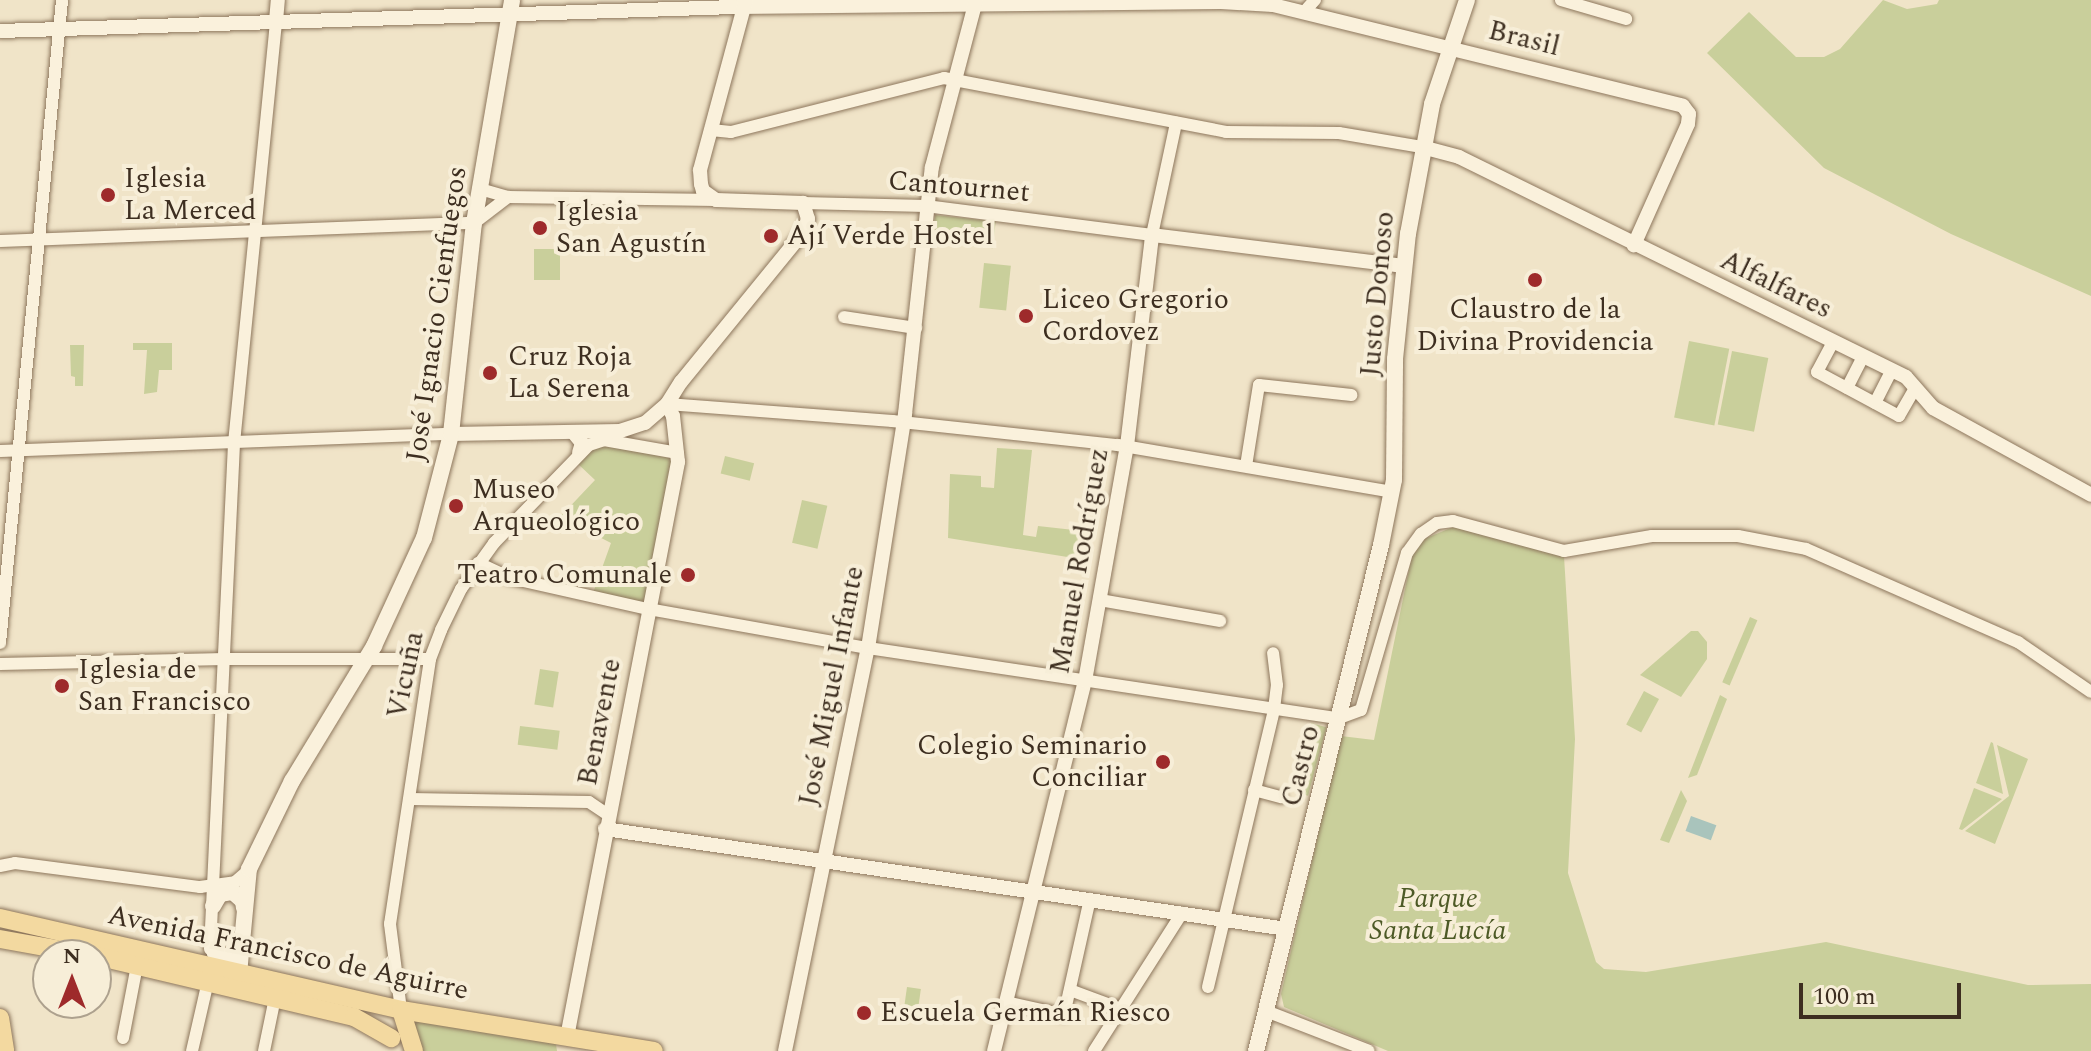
<!DOCTYPE html>
<meta charset="utf-8">
<style>
body{margin:0}
#map{position:relative;width:2091px;height:1051px;overflow:hidden;background:#f0e4c8;font-family:Spectral,serif}
div>[style]{position:absolute}
[style*='--x']{left:calc(var(--x)*1px);top:calc(var(--y)*1px);width:calc(var(--w)*1px);rotate:calc(var(--a)*1deg)}
.green>*{inset:0;background:#c9cf9b;transform-origin:0 0}
.water>*{inset:0;background:#a9c4bc;transform-origin:0 0}
.roads{filter:drop-shadow(0 0 2px #8d765c) drop-shadow(0 0 2px #8d765c)}
.minor>*{height:12px;margin:-6px;padding:0 6px;transform-origin:6px;border-radius:6px;background:#faf1dc}
.tertiary>*{height:14px;margin:-7px;padding:0 7px;transform-origin:7px;border-radius:7px;background:#faf1dc}
.secondary>*{height:16px;margin:-8px;padding:0 8px;transform-origin:8px;border-radius:8px;background:#faf1dc}
.primary>*{height:18px;margin:-9px;padding:0 9px;transform-origin:9px;border-radius:9px;background:#f3d9a0}
.dots>*{width:22px;height:22px;translate:-50% -50%;box-sizing:border-box;border:4px solid #f7eed8;border-radius:50%}
span{translate:-50% -50%;white-space:nowrap;text-align:center;line-height:1.15;-webkit-text-stroke:8px #f7eed8;paint-order:stroke}
.street-label{font-size:28px;color:#3d2e20}
.poi-label{font-size:28px;color:#3d2e20}
.left{translate:0 -50%;text-align:left}
.right{translate:-100% -50%;text-align:right}
.park-label{font-size:28px;color:#4d5a26;font-style:italic}
.north{position:absolute;left:32px;top:939px;width:80px;height:80px;box-sizing:border-box;background:#f7eed8;border:2px solid #ada18e;border-radius:50%;rotate:0deg;font-size:22px;font-weight:700;line-height:32px;text-align:center;color:#3d2e20}
.north::after{content:'';display:block;margin:auto;width:28px;height:36px;background:#9e2a2b;clip-path:polygon(50% 0,100% 100%,50% 72%,0 100%)}
.scale{position:absolute;left:1799px;top:983px;width:162px;height:36px;box-sizing:border-box;border:4px solid #3d2e20;border-top:0;padding-left:10px;font-size:24px;line-height:28px;white-space:nowrap;color:#3d2e20;-webkit-text-stroke:6px #f7eed8;paint-order:stroke}
</style>
<div id="map">
<div class="green">
<div style="clip-path:polygon(1883px 0,1907px 9px,1937px 4px,1939px 0,2091px 0,2091px 296px,1951px 234px,1824px 168px,1707px 53px,1749px 12px,1796px 57px,1824px 57px,1840px 49px)"></div>
<div style="left:935px;top:215px;width:61px;height:27px;rotate:6deg"></div>
<div style="left:534px;top:249px;width:26px;height:31px"></div>
<div style="left:984px;top:263px;width:27px;height:45px;rotate:6deg"></div>
<div style="left:1689px;top:341px;width:41px;height:78px;rotate:11deg"></div>
<div style="clip-path:polygon(133px 343px,172px 343px,172px 370px,159px 370px,157px 392px,144px 394px,147px 350px,133px 350px)"></div>
<div style="clip-path:polygon(70px 345px,84px 345px,83px 386px,75px 386px,75px 377px,71px 376px)"></div>
<div style="left:1732px;top:351px;width:37px;height:75px;rotate:11deg"></div>
<div style="clip-path:polygon(599px 443px,670px 458px,672px 465px,644px 604px,593px 593px,611px 543px,560px 517px,595px 480px,577px 463px)"></div>
<div style="clip-path:polygon(997px 448px,1032px 450px,1023px 535px,1036px 537px,1038px 526px,1083px 531px,1080px 559px,948px 538px,950px 474px,981px 476px,981px 487px,994px 488px)"></div>
<div style="left:725px;top:456px;width:30px;height:18px;rotate:14deg"></div>
<div style="left:802px;top:500px;width:26px;height:44px;rotate:13deg"></div>
<div style="clip-path:polygon(1453px 527px,1564px 556px,1575px 739px,1568px 873px,1596px 962px,1604px 969px,1646px 972px,1826px 942px,2028px 985px,2091px 984px,2091px 1051px,1388px 1051px,1284px 1007px,1281px 994px,1341px 736px,1374px 740px,1412px 555px,1424px 539px)"></div>
<div style="left:1750px;top:617px;width:8px;height:71px;rotate:23deg"></div>
<div style="clip-path:polygon(1691px 631px,1698px 631px,1707px 642px,1707px 659px,1681px 697px,1640px 675px)"></div>
<div style="left:540px;top:669px;width:19px;height:36px;rotate:9deg"></div>
<div style="left:1644px;top:691px;width:17px;height:38px;rotate:28deg"></div>
<div style="clip-path:polygon(1720px 695px,1727px 699px,1697px 775px,1688px 778px)"></div>
<div style="left:1311px;top:723px;width:16px;height:71px;rotate:15deg"></div>
<div style="left:520px;top:726px;width:40px;height:19px;rotate:7deg"></div>
<div style="clip-path:polygon(1991px 742px,1993px 743px,2003px 794px,1976px 783px)"></div>
<div style="clip-path:polygon(1997px 745px,2028px 759px,1995px 844px,1965px 831px,2009px 796px)"></div>
<div style="clip-path:polygon(1974px 788px,2002px 799px,1962px 830px,1959px 829px)"></div>
<div style="clip-path:polygon(1681px 790px,1687px 801px,1669px 843px,1660px 840px)"></div>
<div style="left:907px;top:987px;width:14px;height:28px;rotate:8deg"></div>
<div style="clip-path:polygon(413px 1018px,555px 1038px,557px 1051px,421px 1051px)"></div>
</div>
<div class="water">
<div style="left:1691px;top:816px;width:27px;height:16px;rotate:20deg"></div>
</div>
<div class="roads">
<div class="minor">
<div style="--x:1561;--y:0;--w:68;--a:16.3"></div>
<div style="--x:1305;--y:11;--w:15;--a:-48"></div>
<div style="--x:711;--y:130;--w:20;--a:6"></div>
<div style="--x:731;--y:132;--w:220;--a:-14.2"></div>
<div style="--x:944;--y:78;--w:287;--a:10.8"></div>
<div style="--x:1226;--y:132;--w:113;--a:0.5"></div>
<div style="--x:1339;--y:133;--w:84;--a:9.6"></div>
<div style="--x:480;--y:189;--w:29;--a:16"></div>
<div style="--x:508;--y:197;--w:208;--a:0.8"></div>
<div style="--x:803;--y:203;--w:123;--a:1.4"></div>
<div style="--x:926;--y:206;--w:228;--a:7.3"></div>
<div style="--x:1152;--y:235;--w:115;--a:-77.9"></div>
<div style="--x:0;--y:241;--w:474;--a:-2.2"></div>
<div style="--x:474;--y:223;--w:43;--a:-37.4"></div>
<div style="--x:844;--y:317;--w:73;--a:8.7"></div>
<div style="--x:1833;--y:342;--w:34;--a:118"></div>
<div style="--x:1817;--y:372;--w:93;--a:28.2"></div>
<div style="--x:1899;--y:416;--w:32;--a:-60"></div>
<div style="--x:1847;--y:388;--w:36;--a:-63"></div>
<div style="--x:1875;--y:403;--w:37;--a:-63"></div>
<div style="--x:667;--y:404;--w:226;--a:4.3"></div>
<div style="--x:892;--y:421;--w:227;--a:6.1"></div>
<div style="--x:1118;--y:445;--w:278;--a:9.7"></div>
<div style="--x:0;--y:451;--w:451;--a:-2.2"></div>
<div style="--x:1246;--y:466;--w:82;--a:-80.9"></div>
<div style="--x:1259;--y:385;--w:93;--a:6.2"></div>
<div style="--x:478;--y:563;--w:35;--a:25"></div>
<div style="--x:510;--y:578;--w:141;--a:12.7"></div>
<div style="--x:648;--y:609;--w:223;--a:10.1"></div>
<div style="--x:868;--y:648;--w:476;--a:8.5"></div>
<div style="--x:1339;--y:718;--w:23;--a:-20"></div>
<div style="--x:1361;--y:710;--w:164;--a:-73.7"></div>
<div style="--x:1407;--y:553;--w:24;--a:-54"></div>
<div style="--x:1421;--y:534;--w:19;--a:-35"></div>
<div style="--x:1437;--y:523;--w:16;--a:-7"></div>
<div style="--x:1453;--y:521;--w:115;--a:15.1"></div>
<div style="--x:1564;--y:551;--w:89;--a:-9.7"></div>
<div style="--x:1652;--y:536;--w:86;--a:0"></div>
<div style="--x:1738;--y:536;--w:69;--a:10.8"></div>
<div style="--x:1806;--y:549;--w:232;--a:23.7"></div>
<div style="--x:2018;--y:642;--w:88;--a:34.4"></div>
<div style="--x:1100;--y:600;--w:122;--a:9.9"></div>
<div style="--x:0;--y:643;--w:646;--a:-84.49"></div>
<div style="--x:0;--y:664;--w:225;--a:-1.3"></div>
<div style="--x:225;--y:659;--w:205;--a:0"></div>
<div style="--x:1254;--y:790;--w:28;--a:15"></div>
<div style="--x:410;--y:799;--w:179;--a:1"></div>
<div style="--x:589;--y:802;--w:23;--a:34"></div>
<div style="--x:0;--y:866;--w:15;--a:-11"></div>
<div style="--x:15;--y:863;--w:187;--a:7.4"></div>
<div style="--x:200;--y:887;--w:35;--a:-8"></div>
<div style="--x:235;--y:882;--w:18;--a:-41"></div>
<div style="--x:210;--y:949;--w:507;--a:-87.28"></div>
<div style="--x:234;--y:443;--w:424;--a:-84.3"></div>
<div style="--x:1208;--y:987;--w:286;--a:-76.6"></div>
<div style="--x:1274;--y:709;--w:24;--a:-83"></div>
<div style="--x:1277;--y:685;--w:32;--a:-97"></div>
<div style="--x:1070;--y:990;--w:54;--a:20.4"></div>
<div style="--x:1006;--y:1002;--w:59;--a:12.6"></div>
<div style="--x:1064;--y:1015;--w:119;--a:-77.4"></div>
<div style="--x:401;--y:1010;--w:87;--a:-97.3"></div>
<div style="--x:390;--y:924;--w:268;--a:-81.4"></div>
<div style="--x:430;--y:659;--w:31;--a:-69"></div>
<div style="--x:441;--y:630;--w:46;--a:-64"></div>
<div style="--x:461;--y:589;--w:57;--a:-54.3"></div>
<div style="--x:494;--y:543;--w:136;--a:-45.9"></div>
<div style="--x:589;--y:445;--w:16;--a:-18"></div>
<div style="--x:604;--y:440;--w:75;--a:10"></div>
<div style="--x:1266;--y:1011;--w:110;--a:21.2"></div>
<div style="--x:123;--y:1038;--w:74;--a:-79.1"></div>
<div style="--x:192;--y:1051;--w:72;--a:-77.1"></div>
<div style="--x:264;--y:1051;--w:54;--a:-78.3"></div>
<div style="--x:1094;--y:1051;--w:164;--a:-57.5"></div>
</div>
<div class="tertiary">
<div style="--x:276;--y:21;--w:21;--a:-85"></div>
<div style="--x:0;--y:31;--w:737;--a:-1.87"></div>
<div style="--x:737;--y:7;--w:484;--a:-0.6"></div>
<div style="--x:1221;--y:2;--w:52;--a:3.3"></div>
<div style="--x:1273;--y:5;--w:422;--a:13.8"></div>
<div style="--x:1683;--y:106;--w:10;--a:53"></div>
<div style="--x:1689;--y:114;--w:10;--a:96"></div>
<div style="--x:1688;--y:124;--w:133;--a:114.1"></div>
<div style="--x:1422;--y:147;--w:38;--a:15"></div>
<div style="--x:1459;--y:157;--w:498;--a:26.2"></div>
<div style="--x:1906;--y:377;--w:41;--a:48.9"></div>
<div style="--x:1933;--y:408;--w:180;--a:28.8"></div>
<div style="--x:573;--y:432;--w:14;--a:51"></div>
<div style="--x:582;--y:443;--w:10;--a:107"></div>
<div style="--x:451;--y:434;--w:169;--a:-1"></div>
<div style="--x:620;--y:431;--w:26;--a:-18"></div>
<div style="--x:645;--y:423;--w:29;--a:-41"></div>
<div style="--x:667;--y:404;--w:26;--a:-58"></div>
<div style="--x:681;--y:382;--w:195;--a:-50.8"></div>
<div style="--x:804;--y:231;--w:13;--a:-72"></div>
<div style="--x:808;--y:219;--w:17;--a:-107"></div>
<div style="--x:803;--y:203;--w:87;--a:-178"></div>
<div style="--x:716;--y:200;--w:16;--a:-145"></div>
<div style="--x:703;--y:191;--w:7;--a:-106"></div>
<div style="--x:701;--y:184;--w:14;--a:-94"></div>
<div style="--x:700;--y:170;--w:176;--a:-74.9"></div>
<div style="--x:605;--y:829;--w:688;--a:8.35"></div>
<div style="--x:567;--y:1037;--w:586;--a:-79.07"></div>
<div style="--x:678;--y:462;--w:46;--a:-96.2"></div>
<div style="--x:673;--y:416;--w:13;--a:-117"></div>
<div style="--x:785;--y:1051;--w:411;--a:-78.4"></div>
<div style="--x:868;--y:648;--w:237;--a:-81"></div>
<div style="--x:905;--y:414;--w:248;--a:-83.8"></div>
<div style="--x:932;--y:167;--w:173;--a:-75.2"></div>
<div style="--x:994;--y:1051;--w:381;--a:-76.2"></div>
<div style="--x:1085;--y:681;--w:239;--a:-79.9"></div>
<div style="--x:1127;--y:446;--w:212;--a:-83.2"></div>
<div style="--x:1152;--y:235;--w:253;--a:7"></div>
</div>
<div class="secondary">
<div style="--x:213;--y:906;--w:14;--a:-60"></div>
<div style="--x:220;--y:894;--w:13;--a:-9"></div>
<div style="--x:233;--y:892;--w:13;--a:42"></div>
<div style="--x:243;--y:901;--w:7;--a:82"></div>
<div style="--x:210;--y:940;--w:14;--a:69"></div>
<div style="--x:215;--y:953;--w:14;--a:17"></div>
<div style="--x:228;--y:957;--w:7;--a:-27"></div>
<div style="--x:234;--y:954;--w:14;--a:-60"></div>
<div style="--x:239;--y:974;--w:105;--a:-84.6"></div>
<div style="--x:249;--y:869;--w:98;--a:-64"></div>
<div style="--x:292;--y:781;--w:158;--a:-58.7"></div>
<div style="--x:374;--y:646;--w:119;--a:-65.2"></div>
<div style="--x:424;--y:538;--w:107;--a:-75.4"></div>
<div style="--x:451;--y:434;--w:212;--a:-83.8"></div>
<div style="--x:474;--y:223;--w:226;--a:-80.3"></div>
<div style="--x:1256;--y:1051;--w:521;--a:-76.12"></div>
<div style="--x:1381;--y:545;--w:66;--a:-78.7"></div>
<div style="--x:1394;--y:480;--w:121;--a:-89.5"></div>
<div style="--x:1395;--y:359;--w:126;--a:-84.1"></div>
<div style="--x:1408;--y:234;--w:132;--a:-79.5"></div>
<div style="--x:1432;--y:104;--w:110;--a:-71.4"></div>
</div>
<div class="primary">
<div style="--x:0;--y:918;--w:411;--a:12.9"></div>
<div style="--x:401;--y:1010;--w:256;--a:9.2"></div>
<div style="--x:0;--y:939;--w:90;--a:10.2"></div>
<div style="--x:96;--y:956;--w:265;--a:13.3"></div>
<div style="--x:354;--y:1017;--w:43;--a:29.6"></div>
<div style="--x:401;--y:1010;--w:43;--a:72.4"></div>
<div style="--x:0;--y:1018;--w:33;--a:81"></div>
</div>
</div>
<div class="dots">
<div style="left:108px;top:195px;background:#9e2a2b"></div>
<div style="left:540px;top:228px;background:#9e2a2b"></div>
<div style="left:771px;top:236px;background:#9e2a2b"></div>
<div style="left:1535px;top:280px;background:#9e2a2b"></div>
<div style="left:1026px;top:316px;background:#9e2a2b"></div>
<div style="left:490px;top:373px;background:#9e2a2b"></div>
<div style="left:456px;top:506px;background:#9e2a2b"></div>
<div style="left:688px;top:575px;background:#9e2a2b"></div>
<div style="left:62px;top:686px;background:#9e2a2b"></div>
<div style="left:1163px;top:762px;background:#9e2a2b"></div>
<div style="left:864px;top:1013px;background:#9e2a2b"></div>
</div>
<div class="street-label">
<span style="left:1524px;top:39px;rotate:14deg">Brasil</span>
<span style="left:959px;top:187px;rotate:5deg">Cantournet</span>
<span style="left:1776px;top:285px;rotate:26deg">Alfalfares</span>
<span style="left:1378px;top:294px;rotate:-85deg">Justo Donoso</span>
<span style="left:437px;top:314px;rotate:-82deg">José Ignacio Cienfuegos</span>
<span style="left:1080px;top:561px;rotate:-80deg">Manuel Rodríguez</span>
<span style="left:406px;top:675px;rotate:-78deg">Vicuña</span>
<span style="left:832px;top:686px;rotate:-79deg">José Miguel Infante</span>
<span style="left:600px;top:722px;rotate:-79deg">Benavente</span>
<span style="left:1301px;top:766px;rotate:-76deg">Castro</span>
<span style="left:288px;top:953px;rotate:12deg">Avenida Francisco de Aguirre</span>
</div>
<div class="poi-label">
<span class="left" style="left:124px;top:195px">Iglesia<br>La Merced</span>
<span class="left" style="left:556px;top:228px">Iglesia<br>San Agustín</span>
<span class="left" style="left:787px;top:236px">Ají Verde Hostel</span>
<span class="left" style="left:1042px;top:316px">Liceo Gregorio<br>Cordovez</span>
<span style="left:1535px;top:326px">Claustro de la<br>Divina Providencia</span>
<span class="left" style="left:508px;top:373px">Cruz Roja<br>La Serena</span>
<span class="left" style="left:472px;top:506px">Museo<br>Arqueológico</span>
<span class="right" style="left:672px;top:575px">Teatro Comunale</span>
<span class="left" style="left:78px;top:686px">Iglesia de<br>San Francisco</span>
<span class="right" style="left:1147px;top:762px">Colegio Seminario<br>Conciliar</span>
<span class="left" style="left:880px;top:1013px">Escuela Germán Riesco</span>
</div>
<div class="park-label">
<span style="left:1438px;top:915px">Parque<br>Santa Lucía</span>
</div>
<div class="north">N</div>
<div class="scale">100 m</div>
</div>
